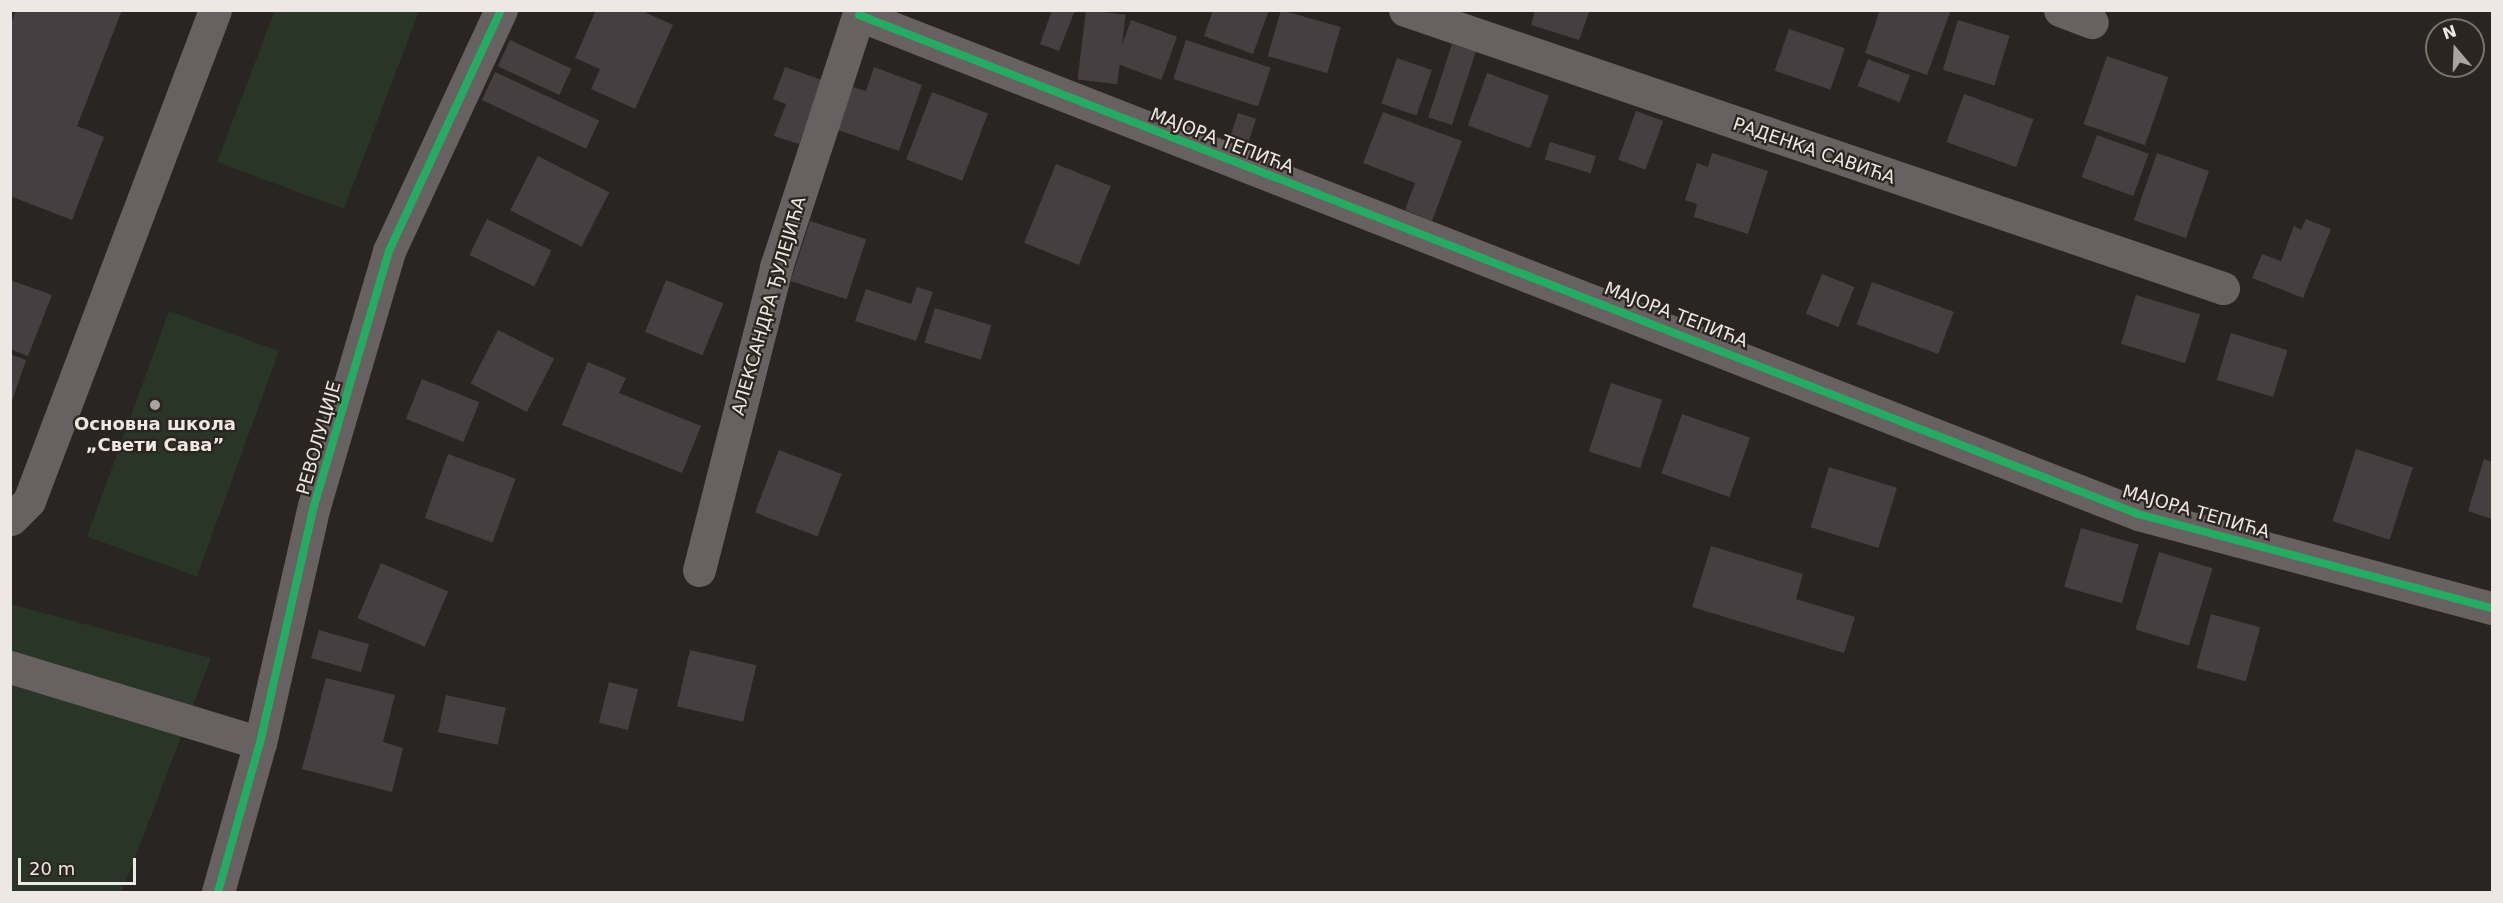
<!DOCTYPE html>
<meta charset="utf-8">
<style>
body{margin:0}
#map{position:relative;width:2503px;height:903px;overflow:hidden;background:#292522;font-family:"DejaVu Sans",sans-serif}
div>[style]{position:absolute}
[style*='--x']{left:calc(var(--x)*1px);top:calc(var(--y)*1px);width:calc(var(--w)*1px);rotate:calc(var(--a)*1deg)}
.green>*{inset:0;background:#283527;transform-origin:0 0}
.building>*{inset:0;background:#453f42;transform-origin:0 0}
.minor>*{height:33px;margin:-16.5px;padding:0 16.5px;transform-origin:16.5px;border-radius:16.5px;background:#676161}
.cycleway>*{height:8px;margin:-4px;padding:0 4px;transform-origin:4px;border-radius:4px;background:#26ab63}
.dots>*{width:16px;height:16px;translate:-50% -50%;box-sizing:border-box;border:3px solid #2c251f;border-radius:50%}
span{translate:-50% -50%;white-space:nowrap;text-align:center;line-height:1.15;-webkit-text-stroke:4.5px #2c251f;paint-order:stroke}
.street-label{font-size:18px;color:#ede8e4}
.poi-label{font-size:18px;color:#ede8e4;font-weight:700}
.frame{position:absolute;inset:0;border:12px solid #ede8e4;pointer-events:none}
.north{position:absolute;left:2425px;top:18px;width:60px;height:60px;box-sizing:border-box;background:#2c251f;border:2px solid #79736e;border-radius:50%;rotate:341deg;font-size:16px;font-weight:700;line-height:24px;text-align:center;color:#ede8e4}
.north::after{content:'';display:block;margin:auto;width:21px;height:27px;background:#a8a4a0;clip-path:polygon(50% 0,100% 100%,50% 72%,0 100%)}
.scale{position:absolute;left:18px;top:858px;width:118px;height:27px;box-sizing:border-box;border:3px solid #ede8e4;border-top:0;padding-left:8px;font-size:18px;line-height:21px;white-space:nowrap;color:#ede8e4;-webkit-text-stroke:4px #2c251f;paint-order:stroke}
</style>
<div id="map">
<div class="green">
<div style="clip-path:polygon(275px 10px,419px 11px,344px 209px,217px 162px)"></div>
<div style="left:169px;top:311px;width:117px;height:240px;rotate:20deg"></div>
<div style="clip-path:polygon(10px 604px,211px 658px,122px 892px,11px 892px)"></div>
</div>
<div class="building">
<div style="clip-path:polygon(16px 10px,122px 10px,77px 126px,104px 137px,72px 220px,10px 196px,10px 26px)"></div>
<div style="clip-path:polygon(596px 10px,640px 10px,673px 25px,635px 109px,591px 89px,600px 69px,575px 58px)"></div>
<div style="clip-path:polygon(1052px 10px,1075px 10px,1059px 51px,1040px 44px)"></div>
<div style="left:1086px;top:10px;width:40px;height:70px;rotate:7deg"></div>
<div style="clip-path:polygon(1213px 10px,1269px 10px,1253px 54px,1204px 36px)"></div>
<div style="left:1281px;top:10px;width:62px;height:48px;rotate:16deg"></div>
<div style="clip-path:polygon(1535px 10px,1590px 10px,1579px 40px,1531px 25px)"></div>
<div style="clip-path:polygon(1880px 10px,1951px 10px,1927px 75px,1865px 53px)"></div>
<div style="left:1131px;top:20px;width:49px;height:46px;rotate:20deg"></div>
<div style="left:1958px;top:20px;width:54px;height:52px;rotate:17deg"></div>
<div style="left:1789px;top:29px;width:59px;height:44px;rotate:19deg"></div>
<div style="left:510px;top:40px;width:68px;height:29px;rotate:25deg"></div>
<div style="left:1186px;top:40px;width:89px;height:41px;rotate:18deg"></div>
<div style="left:1452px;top:44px;width:25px;height:77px;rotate:18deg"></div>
<div style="left:2107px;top:56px;width:65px;height:72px;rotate:19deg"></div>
<div style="left:1397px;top:58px;width:37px;height:48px;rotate:19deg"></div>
<div style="left:1868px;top:59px;width:45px;height:29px;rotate:21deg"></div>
<div style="clip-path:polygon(785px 67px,822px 80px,799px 144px,774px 136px,786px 104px,773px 99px)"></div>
<div style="clip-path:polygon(874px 67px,922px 85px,899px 151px,838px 130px,853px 87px,866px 91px)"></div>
<div style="left:495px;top:72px;width:115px;height:31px;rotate:25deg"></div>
<div style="left:1487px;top:73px;width:66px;height:56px;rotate:20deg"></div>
<div style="left:932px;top:92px;width:60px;height:72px;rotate:21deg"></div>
<div style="left:1964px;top:94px;width:74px;height:51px;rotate:20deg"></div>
<div style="left:1636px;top:111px;width:29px;height:52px;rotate:20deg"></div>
<div style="clip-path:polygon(1383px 112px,1462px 141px,1432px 221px,1405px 210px,1415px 183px,1363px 163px)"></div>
<div style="left:1238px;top:113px;width:19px;height:28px;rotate:18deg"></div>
<div style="left:2097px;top:135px;width:55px;height:45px;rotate:20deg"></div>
<div style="left:1550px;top:142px;width:48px;height:18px;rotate:17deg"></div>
<div style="clip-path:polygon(1712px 153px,1768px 171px,1748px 234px,1694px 217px,1697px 204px,1685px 200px,1697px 163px,1708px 167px)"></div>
<div style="left:2157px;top:153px;width:55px;height:71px;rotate:19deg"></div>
<div style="left:538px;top:156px;width:80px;height:61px;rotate:27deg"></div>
<div style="left:1056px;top:164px;width:59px;height:85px;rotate:22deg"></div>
<div style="left:487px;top:219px;width:72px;height:40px;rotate:26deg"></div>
<div style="clip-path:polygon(2306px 219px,2331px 229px,2303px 298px,2252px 278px,2262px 254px,2281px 261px,2294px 226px,2301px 230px)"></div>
<div style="left:810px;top:221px;width:59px;height:63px;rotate:18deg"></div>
<div style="left:1822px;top:274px;width:35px;height:43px;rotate:22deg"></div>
<div style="clip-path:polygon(10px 280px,52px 295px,28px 356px,10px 349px)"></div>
<div style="left:666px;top:280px;width:62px;height:56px;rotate:22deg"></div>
<div style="left:1872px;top:282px;width:87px;height:45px;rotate:20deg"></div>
<div style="clip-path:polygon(917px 287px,933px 292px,916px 341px,855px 321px,866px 289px,911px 304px)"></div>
<div style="left:2136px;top:295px;width:67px;height:51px;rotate:17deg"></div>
<div style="left:935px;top:308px;width:59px;height:36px;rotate:17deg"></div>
<div style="left:498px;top:330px;width:63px;height:60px;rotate:27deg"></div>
<div style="left:2231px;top:333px;width:59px;height:49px;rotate:17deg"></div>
<div style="clip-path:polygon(10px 354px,26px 360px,11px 404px,10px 404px)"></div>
<div style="clip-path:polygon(588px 362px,626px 378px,619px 393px,701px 426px,682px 473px,562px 425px)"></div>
<div style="left:422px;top:379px;width:62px;height:43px;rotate:22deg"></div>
<div style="left:1611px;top:383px;width:54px;height:72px;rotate:18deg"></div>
<div style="left:1682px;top:414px;width:72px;height:63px;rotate:19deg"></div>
<div style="left:2356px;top:449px;width:60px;height:76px;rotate:18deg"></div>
<div style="left:779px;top:450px;width:67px;height:67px;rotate:21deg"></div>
<div style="left:448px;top:454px;width:72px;height:68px;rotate:20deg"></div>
<div style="clip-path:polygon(2484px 459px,2492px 462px,2492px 519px,2468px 511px)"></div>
<div style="left:1829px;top:467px;width:71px;height:63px;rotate:17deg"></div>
<div style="left:2081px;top:528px;width:60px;height:61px;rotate:16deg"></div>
<div style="clip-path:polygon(1711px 546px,1803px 574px,1796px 599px,1855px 617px,1844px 653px,1692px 607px)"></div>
<div style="left:2159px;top:552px;width:56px;height:81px;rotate:17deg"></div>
<div style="left:381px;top:563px;width:73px;height:60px;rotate:23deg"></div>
<div style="left:2211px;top:614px;width:51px;height:56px;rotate:15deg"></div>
<div style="left:319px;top:630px;width:52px;height:29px;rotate:16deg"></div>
<div style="left:690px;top:650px;width:68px;height:58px;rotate:13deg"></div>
<div style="clip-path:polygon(326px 678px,395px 695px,383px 742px,403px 748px,392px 792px,302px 769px)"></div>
<div style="left:609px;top:682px;width:30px;height:42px;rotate:14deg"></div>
<div style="left:446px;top:695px;width:61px;height:38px;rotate:12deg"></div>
</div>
<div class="minor">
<div style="--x:1405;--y:10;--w:864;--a:18.77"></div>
<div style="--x:2060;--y:10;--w:34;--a:21"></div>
<div style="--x:859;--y:15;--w:1373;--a:21.31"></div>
<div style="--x:2138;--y:514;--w:366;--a:14.9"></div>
<div style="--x:11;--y:519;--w:25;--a:-45"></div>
<div style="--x:29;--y:501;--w:525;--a:-69.25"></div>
<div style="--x:699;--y:570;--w:313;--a:-75.7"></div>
<div style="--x:776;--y:267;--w:270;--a:-71.9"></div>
<div style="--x:10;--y:667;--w:261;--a:16.9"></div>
<div style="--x:218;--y:892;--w:155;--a:-74.3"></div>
<div style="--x:260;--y:743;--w:243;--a:-77.2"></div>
<div style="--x:314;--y:506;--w:266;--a:-73.6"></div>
<div style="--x:389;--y:251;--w:266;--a:-65.1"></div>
</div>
<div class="cycleway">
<div style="--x:859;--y:15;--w:1373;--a:21.31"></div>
<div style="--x:2138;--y:514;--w:366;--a:14.9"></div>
<div style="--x:218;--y:892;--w:155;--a:-74.3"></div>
<div style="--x:260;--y:743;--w:243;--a:-77.2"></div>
<div style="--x:314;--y:506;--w:266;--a:-73.6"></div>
<div style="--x:389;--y:251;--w:266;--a:-65.1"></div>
</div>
<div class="dots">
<div style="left:155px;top:405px;background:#a8a4a0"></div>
</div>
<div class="street-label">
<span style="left:1222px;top:141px;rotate:21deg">МАЈОРА ТЕПИЋА</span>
<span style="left:1814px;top:151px;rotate:19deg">РАДЕНКА САВИЋА</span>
<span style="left:769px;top:306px;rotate:-74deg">АЛЕКСАНДРА ЂУЛЕЈИЋА</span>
<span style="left:1676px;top:315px;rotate:21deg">МАЈОРА ТЕПИЋА</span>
<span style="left:319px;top:438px;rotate:-74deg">РЕВОЛУЦИЈЕ</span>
<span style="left:2196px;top:512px;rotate:16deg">МАЈОРА ТЕПИЋА</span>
</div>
<div class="poi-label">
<span style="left:155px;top:435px">Основна школа<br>„Свети Сава”</span>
</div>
<div class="frame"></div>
<div class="north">N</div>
<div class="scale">20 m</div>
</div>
